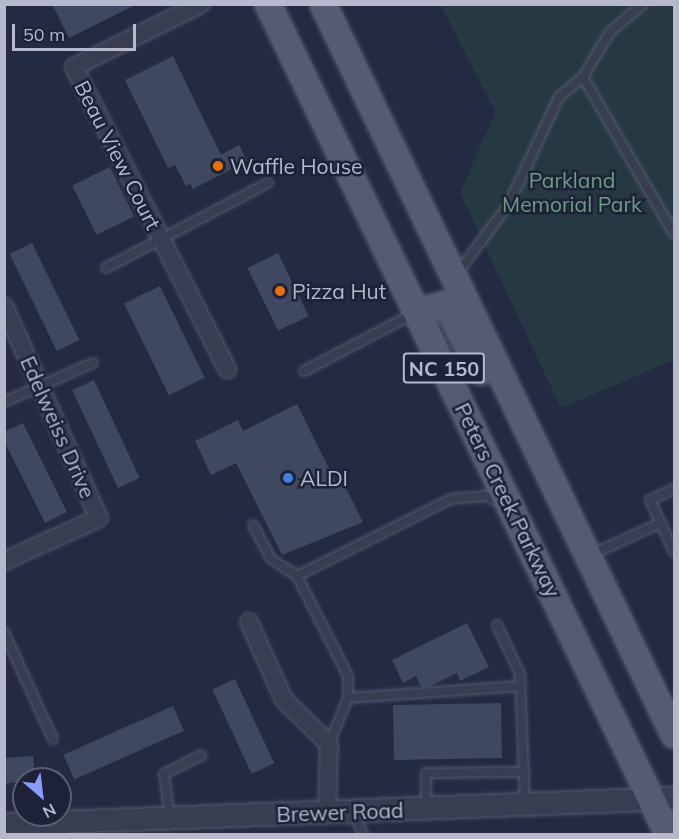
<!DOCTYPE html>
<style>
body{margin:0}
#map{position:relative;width:679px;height:839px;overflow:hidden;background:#242a41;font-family:Mulish,sans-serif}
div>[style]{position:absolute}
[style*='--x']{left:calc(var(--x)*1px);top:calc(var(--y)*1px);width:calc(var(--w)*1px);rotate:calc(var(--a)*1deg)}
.green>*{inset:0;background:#263942}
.building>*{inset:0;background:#404761;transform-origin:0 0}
.roads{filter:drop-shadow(0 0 2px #53586b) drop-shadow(0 0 2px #53586b)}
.service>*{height:8px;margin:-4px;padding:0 4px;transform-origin:4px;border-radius:4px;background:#383d50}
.minor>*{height:16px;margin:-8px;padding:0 8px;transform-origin:8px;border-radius:8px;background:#383d50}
.tertiary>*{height:21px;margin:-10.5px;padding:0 10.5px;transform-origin:10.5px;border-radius:10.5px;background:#383d50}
.primary>*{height:26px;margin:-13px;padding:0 13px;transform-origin:13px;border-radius:13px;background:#565c70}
.dots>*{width:16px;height:16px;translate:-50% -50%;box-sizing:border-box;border:3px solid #1d2236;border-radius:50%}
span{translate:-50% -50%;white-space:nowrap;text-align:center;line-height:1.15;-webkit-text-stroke:5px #1d2236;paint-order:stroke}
.shield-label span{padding:2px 4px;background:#1d2236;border:2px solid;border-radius:4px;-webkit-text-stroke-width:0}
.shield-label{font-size:20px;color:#b5b9cb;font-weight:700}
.street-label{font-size:21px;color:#b5b9cb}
.poi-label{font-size:21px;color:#b5b9cb}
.left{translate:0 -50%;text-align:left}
.park-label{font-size:21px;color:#6b9d81}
.frame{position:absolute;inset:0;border:6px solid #b5b9cb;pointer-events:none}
.north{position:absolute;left:12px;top:767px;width:60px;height:60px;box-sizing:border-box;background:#1d2236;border:2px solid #5a5e72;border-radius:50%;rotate:152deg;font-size:16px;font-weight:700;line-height:24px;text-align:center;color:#b5b9cb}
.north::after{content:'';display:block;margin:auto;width:21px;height:27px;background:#899dfc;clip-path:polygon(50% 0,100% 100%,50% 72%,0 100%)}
.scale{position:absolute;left:12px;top:24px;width:124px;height:27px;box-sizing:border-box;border:3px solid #b5b9cb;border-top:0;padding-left:8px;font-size:18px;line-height:21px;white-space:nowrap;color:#b5b9cb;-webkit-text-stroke:4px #1d2236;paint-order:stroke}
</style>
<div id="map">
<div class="green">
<div style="clip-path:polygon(441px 5px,674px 5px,674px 360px,561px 408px,460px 193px,495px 112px)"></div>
</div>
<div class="building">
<div style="clip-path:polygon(52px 4px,137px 4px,69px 38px)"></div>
<div style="clip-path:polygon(173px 56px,221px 155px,239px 145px,247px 161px,193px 189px,190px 184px,186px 186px,175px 165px,168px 168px,125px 80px)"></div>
<div style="left:110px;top:167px;width:55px;height:42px;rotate:64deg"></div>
<div style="left:32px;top:243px;width:108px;height:25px;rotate:64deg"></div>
<div style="left:278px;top:253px;width:70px;height:34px;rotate:64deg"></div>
<div style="left:160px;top:286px;width:102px;height:40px;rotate:64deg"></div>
<div style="left:94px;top:380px;width:108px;height:24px;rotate:65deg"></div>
<div style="clip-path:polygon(297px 404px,336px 483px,342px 480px,363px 522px,282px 555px,236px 463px,211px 475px,195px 441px,238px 420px,243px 431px)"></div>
<div style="clip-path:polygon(23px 423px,67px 512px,45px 523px,4px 441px,4px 432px)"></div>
<div style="clip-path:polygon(467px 623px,489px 667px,460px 681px,457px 673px,431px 686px,421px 687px,416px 676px,403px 683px,392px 660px)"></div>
<div style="left:235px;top:679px;width:93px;height:25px;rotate:65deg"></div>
<div style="left:501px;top:703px;width:55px;height:108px;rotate:89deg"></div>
<div style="left:173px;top:706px;width:27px;height:120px;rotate:66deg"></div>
<div style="clip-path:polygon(33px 756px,35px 779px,4px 784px,4px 758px)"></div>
</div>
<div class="roads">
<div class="service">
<div style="--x:643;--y:4;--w:43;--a:139.7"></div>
<div style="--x:610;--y:32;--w:52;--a:121"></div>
<div style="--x:583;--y:77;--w:181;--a:59.9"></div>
<div style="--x:106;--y:268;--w:183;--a:-27.7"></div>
<div style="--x:456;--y:275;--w:89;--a:-53.3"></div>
<div style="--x:509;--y:204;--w:118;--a:-65"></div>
<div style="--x:559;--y:97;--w:31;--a:-40"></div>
<div style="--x:304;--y:371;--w:123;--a:-27.6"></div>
<div style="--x:4;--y:402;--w:97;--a:-23.7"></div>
<div style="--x:674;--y:489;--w:26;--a:155"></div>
<div style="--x:650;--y:500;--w:57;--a:65.2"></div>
<div style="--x:253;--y:525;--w:38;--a:62"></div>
<div style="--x:271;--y:559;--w:31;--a:33"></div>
<div style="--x:297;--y:576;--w:172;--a:-26.6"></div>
<div style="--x:451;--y:499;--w:34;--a:-5"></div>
<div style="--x:485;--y:496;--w:17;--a:21"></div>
<div style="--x:590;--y:555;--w:78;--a:-24.3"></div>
<div style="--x:297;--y:576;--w:112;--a:63"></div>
<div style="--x:348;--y:676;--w:22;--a:90"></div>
<div style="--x:348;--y:698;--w:50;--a:112.4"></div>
<div style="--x:497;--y:625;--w:54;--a:64.9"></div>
<div style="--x:520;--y:674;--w:130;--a:87.8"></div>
<div style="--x:4;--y:632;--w:118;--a:65.4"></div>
<div style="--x:348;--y:698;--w:173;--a:-4"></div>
<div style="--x:426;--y:806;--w:33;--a:-90"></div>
<div style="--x:426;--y:773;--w:99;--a:-0.6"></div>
<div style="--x:352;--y:811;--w:25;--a:64"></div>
<div style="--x:170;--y:818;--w:44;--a:-97.8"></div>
<div style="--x:164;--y:774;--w:42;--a:-26.6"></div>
</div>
<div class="minor">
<div style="--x:201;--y:4;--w:142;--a:153.6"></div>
<div style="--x:74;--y:67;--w:339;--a:63.1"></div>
<div style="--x:4;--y:306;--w:232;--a:65.9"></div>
<div style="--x:99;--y:518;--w:104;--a:155.6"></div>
<div style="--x:249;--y:622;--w:85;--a:65.8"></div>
<div style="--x:284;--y:700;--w:63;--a:44.4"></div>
<div style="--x:329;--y:744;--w:68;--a:91.7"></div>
</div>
<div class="tertiary">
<div style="--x:4;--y:824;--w:671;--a:-2.22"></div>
</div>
<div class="primary">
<div style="--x:268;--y:4;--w:921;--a:64.27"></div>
<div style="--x:323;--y:4;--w:811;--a:64.35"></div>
<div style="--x:417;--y:312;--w:30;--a:-15"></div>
<div style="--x:446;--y:304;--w:76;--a:62.8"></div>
</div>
</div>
<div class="dots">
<div style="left:218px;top:166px;background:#e8710a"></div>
<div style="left:280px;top:291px;background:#e8710a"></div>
<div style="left:288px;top:478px;background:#3f7fe0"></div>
</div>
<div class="shield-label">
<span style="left:444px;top:368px">NC 150</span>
</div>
<div class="street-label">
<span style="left:118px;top:155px;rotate:63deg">Beau View Court</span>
<span style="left:58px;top:427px;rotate:66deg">Edelweiss Drive</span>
<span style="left:508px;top:500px;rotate:64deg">Peters Creek Parkway</span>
<span style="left:340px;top:812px;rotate:-2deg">Brewer Road</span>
</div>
<div class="poi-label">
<span class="left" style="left:230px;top:166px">Waffle House</span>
<span class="left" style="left:292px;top:291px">Pizza Hut</span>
<span class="left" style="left:300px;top:478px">ALDI</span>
</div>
<div class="park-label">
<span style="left:572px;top:192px">Parkland<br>Memorial Park</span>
</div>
<div class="frame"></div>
<div class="north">N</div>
<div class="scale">50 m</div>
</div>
